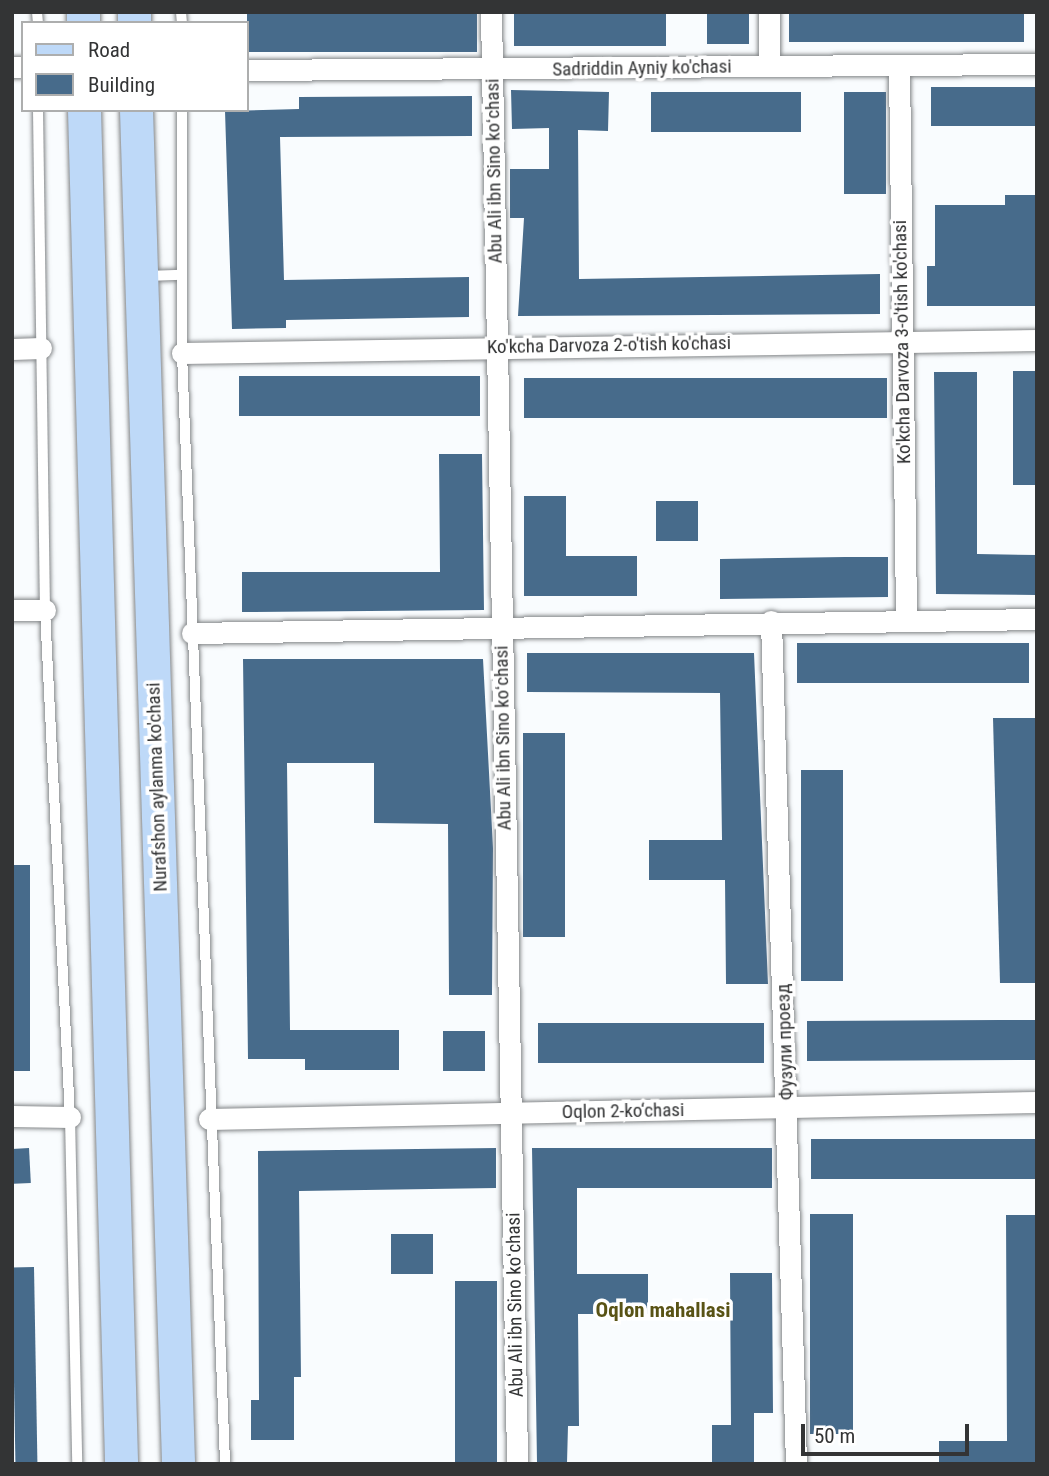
<!DOCTYPE html>
<meta charset="utf-8">
<style>
body{margin:0}
#map{position:relative;width:1049px;height:1476px;overflow:hidden;background:#f9fcfe;font-family:"Roboto Condensed",sans-serif}
div>[style]{position:absolute}
[style*='--x']{left:calc(var(--x)*1px);top:calc(var(--y)*1px);width:calc(var(--w)*1px);rotate:calc(var(--a)*1deg)}
.building>*{inset:0;background:#476b8b;transform-origin:0 0}
.roads{filter:drop-shadow(0 0 2px #848789) drop-shadow(0 0 2px #848789)}
.lane>*{height:10px;margin:-5px;padding:0 5px;transform-origin:5px;border-radius:5px;background:#fff}
.street>*{height:21px;margin:-10.5px;padding:0 10.5px;transform-origin:10.5px;border-radius:10.5px;background:#fff}
.primary>*{height:33px;margin:-16.5px;padding:0 16.5px;transform-origin:16.5px;border-radius:16.5px;background:#bed9f8}
span{translate:-50% -50%;white-space:nowrap;text-align:center;line-height:1.15;-webkit-text-stroke:7px #fff;paint-order:stroke}
.street-label{font-size:19px;color:#333435}
.neighbourhood-label{font-size:21px;color:#595315;font-weight:700}
.frame{position:absolute;inset:0;border:14px solid #333435;pointer-events:none}
.legend{position:absolute;left:21px;top:21px;width:228px;height:91px;box-sizing:border-box;background:#fff;border:2px solid #adaeae;margin:0;padding:9px 12px;list-style:none;font-size:21px;color:#333435}
.legend li{display:flex;align-items:center;gap:14px;height:35px}
.legend b{width:35px;border:2px solid #adaeae}
.scale{position:absolute;left:801px;top:1424px;width:168px;height:32px;box-sizing:border-box;border:4px solid #333435;border-top:0;padding-left:9px;font-size:21px;line-height:24px;white-space:nowrap;color:#333435;-webkit-text-stroke:5px #fff;paint-order:stroke}
</style>
<div id="map">
<div class="building">
<div style="left:514px;top:12px;width:152px;height:34px"></div>
<div style="left:707px;top:12px;width:42px;height:32px"></div>
<div style="left:789px;top:12px;width:235px;height:30px"></div>
<div style="left:477px;top:13px;width:39px;height:230px;rotate:90deg"></div>
<div style="left:1037px;top:87px;width:39px;height:106px;rotate:90deg"></div>
<div style="clip-path:polygon(511px 90px,609px 92px,608px 131px,578px 130px,579px 279px,880px 274px,880px 314px,518px 316px,524px 218px,510px 218px,510px 169px,549px 169px,549px 128px,512px 129px)"></div>
<div style="left:651px;top:92px;width:150px;height:40px"></div>
<div style="left:844px;top:92px;width:42px;height:102px"></div>
<div style="clip-path:polygon(472px 96px,472px 136px,280px 137px,284px 280px,469px 277px,469px 317px,286px 320px,286px 328px,232px 329px,225px 111px,299px 109px,299px 97px)"></div>
<div style="clip-path:polygon(1005px 195px,1037px 195px,1037px 306px,927px 306px,927px 266px,935px 266px,935px 205px,1005px 205px)"></div>
<div style="left:1013px;top:371px;width:24px;height:114px"></div>
<div style="clip-path:polygon(934px 372px,977px 372px,977px 554px,1037px 555px,1037px 595px,936px 594px)"></div>
<div style="left:239px;top:376px;width:241px;height:40px"></div>
<div style="left:524px;top:378px;width:363px;height:40px"></div>
<div style="clip-path:polygon(439px 454px,482px 454px,484px 610px,242px 612px,242px 572px,440px 572px)"></div>
<div style="clip-path:polygon(524px 496px,566px 496px,566px 556px,637px 556px,637px 596px,524px 596px)"></div>
<div style="left:656px;top:501px;width:42px;height:40px"></div>
<div style="clip-path:polygon(845px 557px,888px 557px,888px 597px,720px 599px,720px 559px)"></div>
<div style="left:797px;top:643px;width:232px;height:40px"></div>
<div style="clip-path:polygon(527px 653px,754px 653px,768px 984px,726px 984px,725px 880px,649px 880px,649px 840px,722px 840px,720px 693px,527px 692px)"></div>
<div style="clip-path:polygon(243px 659px,483px 659px,493px 848px,492px 995px,449px 995px,448px 824px,374px 823px,374px 763px,287px 763px,290px 1030px,399px 1030px,399px 1070px,305px 1070px,305px 1059px,248px 1059px)"></div>
<div style="clip-path:polygon(993px 718px,1036px 718px,1037px 983px,1000px 983px)"></div>
<div style="left:523px;top:733px;width:42px;height:204px"></div>
<div style="left:801px;top:770px;width:42px;height:211px"></div>
<div style="left:12px;top:865px;width:18px;height:206px"></div>
<div style="clip-path:polygon(999px 1020px,1037px 1020px,1037px 1060px,807px 1061px,807px 1021px)"></div>
<div style="left:538px;top:1023px;width:226px;height:40px"></div>
<div style="left:443px;top:1031px;width:42px;height:40px"></div>
<div style="left:1037px;top:1139px;width:40px;height:226px;rotate:90deg"></div>
<div style="left:29px;top:1148px;width:35px;height:17px;rotate:87deg"></div>
<div style="clip-path:polygon(496px 1148px,496px 1188px,299px 1191px,301px 1377px,294px 1377px,294px 1440px,251px 1440px,251px 1400px,259px 1400px,258px 1151px)"></div>
<div style="clip-path:polygon(532px 1148px,772px 1148px,772px 1188px,577px 1188px,577px 1274px,648px 1274px,648px 1314px,578px 1314px,579px 1426px,568px 1426px,567px 1463px,537px 1462px)"></div>
<div style="left:810px;top:1214px;width:43px;height:220px"></div>
<div style="clip-path:polygon(1006px 1215px,1037px 1215px,1037px 1464px,939px 1464px,939px 1441px,1007px 1441px)"></div>
<div style="left:391px;top:1234px;width:42px;height:40px"></div>
<div style="left:34px;top:1267px;width:197px;height:22px;rotate:89deg"></div>
<div style="clip-path:polygon(730px 1273px,772px 1273px,773px 1413px,754px 1413px,754px 1464px,712px 1464px,712px 1425px,731px 1425px)"></div>
<div style="left:455px;top:1281px;width:42px;height:183px"></div>
</div>
<div class="roads">
<div class="lane">
<div style="--x:37;--y:12;--w:11;--a:85"></div>
<div style="--x:181;--y:12;--w:11;--a:85"></div>
<div style="--x:38;--y:110;--w:500;--a:89.2"></div>
<div style="--x:45;--y:610;--w:508;--a:87.18"></div>
<div style="--x:70;--y:1117;--w:347;--a:88.8"></div>
<div style="--x:182;--y:110;--w:243;--a:90"></div>
<div style="--x:182;--y:353;--w:1112;--a:87.78"></div>
<div style="--x:146;--y:276;--w:36;--a:-2"></div>
</div>
<div class="street">
<div style="--x:491;--y:12;--w:1452;--a:88.97"></div>
<div style="--x:769;--y:12;--w:53;--a:90"></div>
<div style="--x:899;--y:66;--w:552;--a:89.27"></div>
<div style="--x:12;--y:67;--w:11;--a:0"></div>
<div style="--x:247;--y:70;--w:790;--a:-0.44"></div>
<div style="--x:12;--y:349;--w:29;--a:-2"></div>
<div style="--x:182;--y:353;--w:855;--a:-0.87"></div>
<div style="--x:12;--y:610;--w:33;--a:0"></div>
<div style="--x:771;--y:621;--w:843;--a:88.3"></div>
<div style="--x:192;--y:633;--w:845;--a:-0.95"></div>
<div style="--x:12;--y:1116;--w:58;--a:1"></div>
<div style="--x:209;--y:1119;--w:828;--a:-1.18"></div>
</div>
<div class="primary">
<div style="--x:83;--y:12;--w:11;--a:90"></div>
<div style="--x:134;--y:12;--w:11;--a:90"></div>
<div style="--x:84;--y:110;--w:1355;--a:88.43"></div>
<div style="--x:136;--y:110;--w:1355;--a:88.22"></div>
</div>
</div>
<div class="street-label">
<span style="left:642px;top:68px;rotate:-1deg">Sadriddin Ayniy ko'chasi</span>
<span style="left:494px;top:171px;rotate:-91deg">Abu Ali ibn Sino koʻchasi</span>
<span style="left:902px;top:342px;rotate:-91deg">Ko'kcha Darvoza 3-o'tish ko'chasi</span>
<span style="left:609px;top:345px;rotate:-1deg">Ko'kcha Darvoza 2-o'tish ko'chasi</span>
<span style="left:503px;top:738px;rotate:-91deg">Abu Ali ibn Sino koʻchasi</span>
<span style="left:157px;top:787px;rotate:-92deg">Nurafshon aylanma ko'chasi</span>
<span style="left:785px;top:1042px;rotate:-92deg">Фузули проезд</span>
<span style="left:623px;top:1111px;rotate:-1deg">Oqlon 2-ko‘chasi</span>
<span style="left:515px;top:1305px;rotate:-91deg">Abu Ali ibn Sino koʻchasi</span>
</div>
<div class="neighbourhood-label">
<span style="left:663px;top:1310px">Oqlon mahallasi</span>
</div>
<div class="frame"></div>
<ul class="legend">
<li><b style="height:9px;background:#bed9f8"></b>Road</li>
<li><b style="height:19px;background:#476b8b"></b>Building</li>
</ul>
<div class="scale">50 m</div>
</div>
